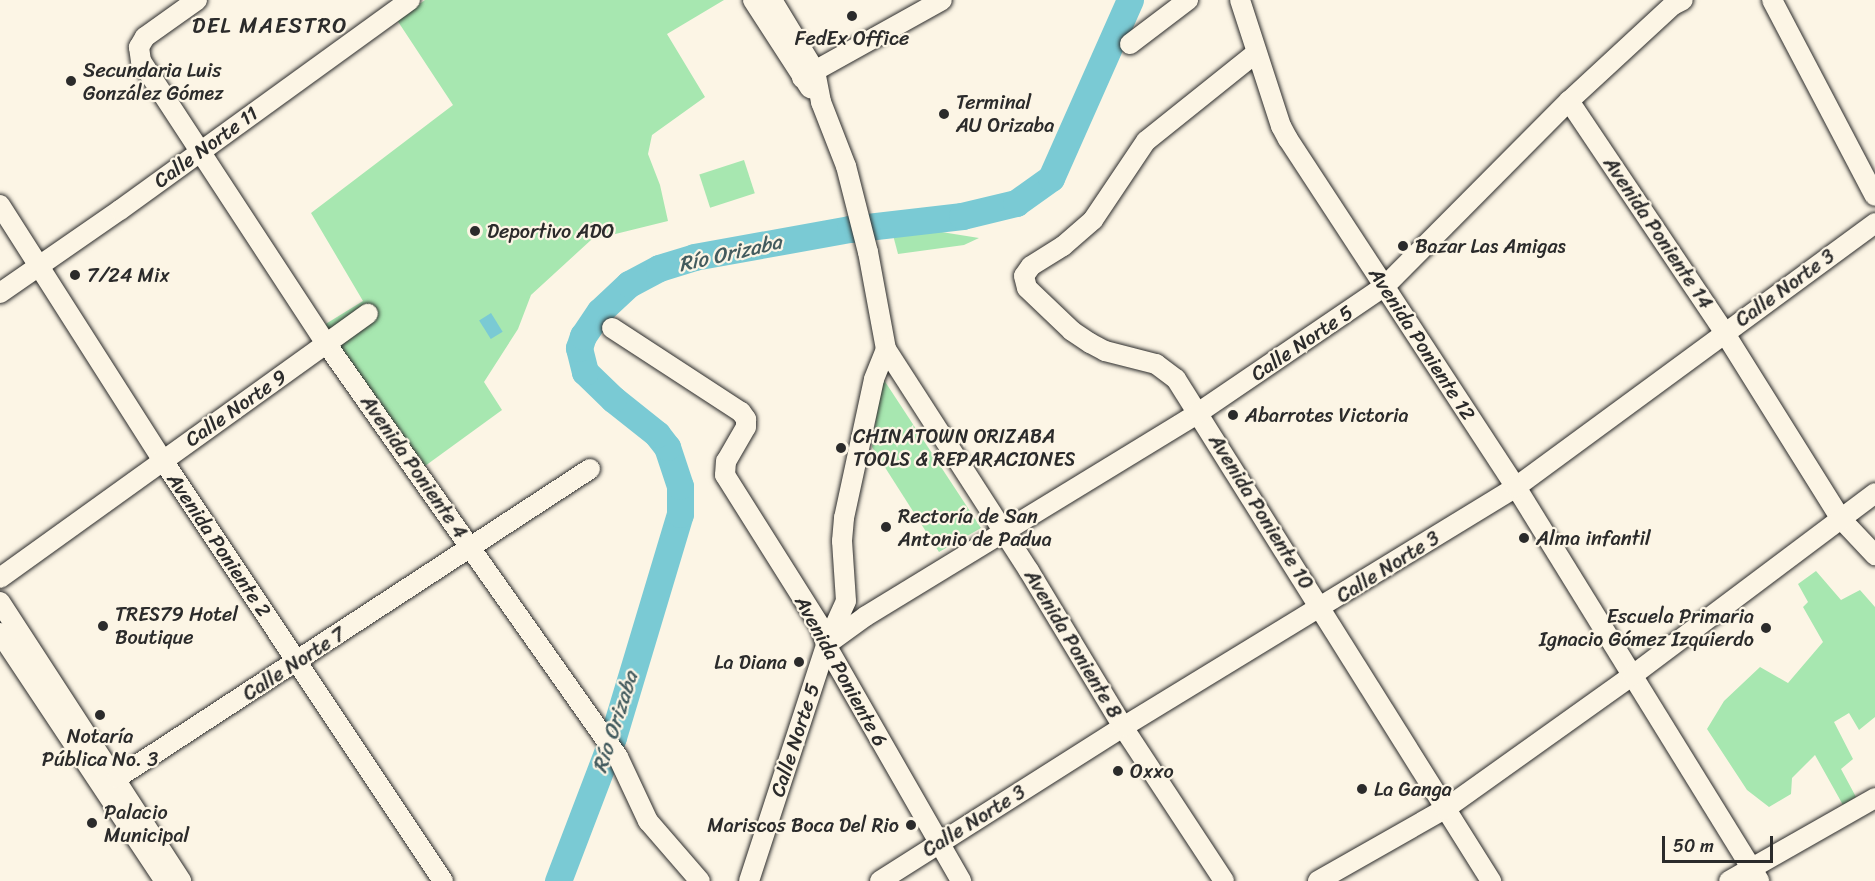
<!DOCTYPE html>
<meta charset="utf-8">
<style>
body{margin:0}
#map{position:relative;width:1875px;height:881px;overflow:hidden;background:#fcf5e5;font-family:Sriracha,sans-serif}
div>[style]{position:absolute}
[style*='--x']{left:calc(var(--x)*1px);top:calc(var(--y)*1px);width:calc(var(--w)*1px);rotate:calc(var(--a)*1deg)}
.green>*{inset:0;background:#a7e7b0;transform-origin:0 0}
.water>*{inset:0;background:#7acad4;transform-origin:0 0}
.river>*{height:27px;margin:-13.5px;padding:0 13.5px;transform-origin:13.5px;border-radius:13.5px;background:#7acad4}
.roads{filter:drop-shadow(0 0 2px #2b2b2b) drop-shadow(0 0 2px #2b2b2b)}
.minor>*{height:20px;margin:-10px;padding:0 10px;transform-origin:10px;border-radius:10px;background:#fcf5e5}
.dots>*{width:16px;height:16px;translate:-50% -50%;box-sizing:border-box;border:3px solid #fcf5e5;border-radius:50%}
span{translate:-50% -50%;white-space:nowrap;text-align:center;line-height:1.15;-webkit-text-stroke:4.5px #fcf5e5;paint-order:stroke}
.poi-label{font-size:20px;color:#2b2b2b}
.left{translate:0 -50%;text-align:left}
.right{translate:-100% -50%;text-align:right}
.street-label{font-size:20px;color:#2b2b2b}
.water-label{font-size:21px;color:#435b5e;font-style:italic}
.quarter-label{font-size:22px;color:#2b2b2b;letter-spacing:1.5px}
.scale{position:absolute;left:1662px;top:836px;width:111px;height:27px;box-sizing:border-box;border:3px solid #2b2b2b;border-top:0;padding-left:8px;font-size:18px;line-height:21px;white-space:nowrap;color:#2b2b2b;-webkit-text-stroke:4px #fcf5e5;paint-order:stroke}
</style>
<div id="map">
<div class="green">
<div style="clip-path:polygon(425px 0,724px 0,667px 34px,705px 97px,652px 135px,648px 154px,660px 185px,668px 221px,591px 240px,531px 295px,518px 329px,484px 382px,502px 410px,425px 466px,324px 325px,363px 301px,311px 213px,453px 105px,397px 20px)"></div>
<div style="left:744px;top:160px;width:35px;height:47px;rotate:72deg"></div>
<div style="clip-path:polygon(904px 226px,979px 238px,964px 245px,898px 254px,893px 235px)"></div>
<div style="clip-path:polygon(882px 377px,981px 528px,939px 552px,872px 447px)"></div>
<div style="clip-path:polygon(1816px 571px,1841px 600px,1860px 590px,1875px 607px,1875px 717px,1859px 730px,1849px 713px,1834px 722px,1853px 759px,1841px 769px,1856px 797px,1843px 805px,1815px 755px,1792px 778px,1791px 794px,1769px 807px,1747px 790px,1707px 729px,1724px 701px,1760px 667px,1788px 683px,1823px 642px,1803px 607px,1808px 602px,1798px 584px)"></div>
</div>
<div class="water">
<div style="left:491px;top:313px;width:22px;height:14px;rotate:58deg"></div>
</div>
<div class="river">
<div style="--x:558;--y:881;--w:154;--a:-69.1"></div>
<div style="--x:613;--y:737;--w:233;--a:-73.3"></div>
<div style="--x:680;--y:514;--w:28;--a:-90"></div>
<div style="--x:680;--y:486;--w:41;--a:-108.4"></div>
<div style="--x:667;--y:447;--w:16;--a:-128"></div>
<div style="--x:657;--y:434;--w:56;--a:-141.5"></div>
<div style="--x:613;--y:399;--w:39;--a:-136"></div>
<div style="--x:585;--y:372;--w:25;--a:-104"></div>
<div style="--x:579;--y:348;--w:13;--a:-72"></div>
<div style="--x:583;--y:336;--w:30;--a:-56"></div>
<div style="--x:600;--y:311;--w:40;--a:-43"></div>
<div style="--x:629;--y:284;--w:34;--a:-28"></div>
<div style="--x:659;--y:268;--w:37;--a:-17"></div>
<div style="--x:694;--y:257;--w:158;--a:-10.2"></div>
<div style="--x:850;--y:229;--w:113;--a:-6.6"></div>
<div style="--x:962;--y:216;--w:56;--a:-13.5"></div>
<div style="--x:1016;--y:203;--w:43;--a:-35.5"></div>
<div style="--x:1051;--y:178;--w:195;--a:-66.1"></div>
</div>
<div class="roads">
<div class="minor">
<div style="--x:197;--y:0;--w:64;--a:144.6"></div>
<div style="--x:145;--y:37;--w:12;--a:121"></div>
<div style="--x:139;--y:47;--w:14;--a:82"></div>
<div style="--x:141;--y:61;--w:332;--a:56.8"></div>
<div style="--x:323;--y:339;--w:512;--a:54.79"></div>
<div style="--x:618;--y:757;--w:71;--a:64.9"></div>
<div style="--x:648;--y:821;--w:79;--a:49.1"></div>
<div style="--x:753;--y:0;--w:105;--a:57.1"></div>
<div style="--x:772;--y:0;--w:83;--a:58.8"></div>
<div style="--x:815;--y:71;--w:32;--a:79"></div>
<div style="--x:821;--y:102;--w:69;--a:68.7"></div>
<div style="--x:846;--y:166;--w:89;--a:75.7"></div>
<div style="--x:868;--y:252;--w:99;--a:79.5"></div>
<div style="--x:886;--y:349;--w:264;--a:57.2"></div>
<div style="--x:1029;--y:571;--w:182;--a:58.9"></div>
<div style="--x:1123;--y:727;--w:184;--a:56.7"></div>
<div style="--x:1240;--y:0;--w:133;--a:72"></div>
<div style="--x:1281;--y:126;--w:15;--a:62"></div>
<div style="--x:1288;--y:139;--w:416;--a:56.8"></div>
<div style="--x:1516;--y:487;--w:463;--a:58.3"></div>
<div style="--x:1772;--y:0;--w:221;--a:62.3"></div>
<div style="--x:1130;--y:44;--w:73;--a:-37.2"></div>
<div style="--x:1256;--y:53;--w:141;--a:141.3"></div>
<div style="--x:1146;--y:141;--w:95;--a:123.9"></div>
<div style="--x:1093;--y:220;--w:40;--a:139"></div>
<div style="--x:1063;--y:246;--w:38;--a:148"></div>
<div style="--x:1031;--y:266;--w:12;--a:125"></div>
<div style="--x:1024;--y:276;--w:12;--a:76"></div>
<div style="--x:1027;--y:288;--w:62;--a:43.7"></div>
<div style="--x:1072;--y:331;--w:22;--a:34"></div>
<div style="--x:1090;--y:343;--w:17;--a:28"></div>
<div style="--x:1105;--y:351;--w:53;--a:14.3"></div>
<div style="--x:1156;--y:364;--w:25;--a:37"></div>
<div style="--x:1176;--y:379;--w:593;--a:57.89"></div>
<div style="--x:802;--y:78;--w:160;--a:-29.1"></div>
<div style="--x:1569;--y:101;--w:278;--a:56.1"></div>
<div style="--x:1724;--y:332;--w:221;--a:58"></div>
<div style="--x:1841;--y:519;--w:50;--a:46.6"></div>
<div style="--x:0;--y:205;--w:301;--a:57.5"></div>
<div style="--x:162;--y:459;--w:507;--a:56.34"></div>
<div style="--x:0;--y:293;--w:146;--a:-34.7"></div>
<div style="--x:120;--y:210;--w:358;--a:-35.9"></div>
<div style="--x:612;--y:328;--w:154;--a:33.1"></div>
<div style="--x:741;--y:412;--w:9;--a:54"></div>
<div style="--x:746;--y:419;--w:8;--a:90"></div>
<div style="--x:746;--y:427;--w:39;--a:120"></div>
<div style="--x:726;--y:461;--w:14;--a:94"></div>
<div style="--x:725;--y:475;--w:178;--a:57.8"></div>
<div style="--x:820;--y:626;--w:20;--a:72"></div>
<div style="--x:826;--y:645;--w:272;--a:60.2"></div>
<div style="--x:0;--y:578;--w:453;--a:-35.7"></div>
<div style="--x:0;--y:602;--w:333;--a:57"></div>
<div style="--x:0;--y:633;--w:298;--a:56.4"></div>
<div style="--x:826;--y:645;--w:49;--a:-35.9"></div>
<div style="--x:866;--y:616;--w:389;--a:-31.4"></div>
<div style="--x:1198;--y:413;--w:226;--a:-34.2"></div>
<div style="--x:1385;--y:286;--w:261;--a:-45.2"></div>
<div style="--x:1569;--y:101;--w:142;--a:-42.7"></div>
<div style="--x:1673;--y:5;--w:11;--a:-27"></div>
<div style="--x:117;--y:778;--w:565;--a:-33.16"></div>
<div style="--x:749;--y:881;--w:248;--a:-71.9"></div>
<div style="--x:826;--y:645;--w:48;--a:-65.6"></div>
<div style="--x:846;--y:601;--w:60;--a:-93.8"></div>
<div style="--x:842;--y:541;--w:23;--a:-85"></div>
<div style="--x:844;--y:518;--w:142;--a:-77.8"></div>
<div style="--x:874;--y:379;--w:32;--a:-68"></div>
<div style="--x:880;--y:881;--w:288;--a:-32.4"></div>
<div style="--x:1123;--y:727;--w:460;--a:-31.4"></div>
<div style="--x:1516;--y:487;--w:446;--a:-36.3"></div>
<div style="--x:1318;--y:881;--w:146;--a:-29.6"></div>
<div style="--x:1445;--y:809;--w:231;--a:-35.5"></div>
<div style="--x:1633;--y:675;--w:303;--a:-36.9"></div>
<div style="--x:1729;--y:881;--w:168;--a:-29.6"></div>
</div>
</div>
<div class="dots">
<div style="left:852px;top:16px;background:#2b2b2b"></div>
<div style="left:71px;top:81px;background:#2b2b2b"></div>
<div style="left:944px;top:114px;background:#2b2b2b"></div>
<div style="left:475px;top:231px;background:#2b2b2b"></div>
<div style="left:1403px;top:246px;background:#2b2b2b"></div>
<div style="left:75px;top:275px;background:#2b2b2b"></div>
<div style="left:1233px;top:415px;background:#2b2b2b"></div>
<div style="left:841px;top:448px;background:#2b2b2b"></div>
<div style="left:886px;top:527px;background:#2b2b2b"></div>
<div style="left:1524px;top:538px;background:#2b2b2b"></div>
<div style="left:103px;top:626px;background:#2b2b2b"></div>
<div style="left:1766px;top:628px;background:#2b2b2b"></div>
<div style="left:799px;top:662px;background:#2b2b2b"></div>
<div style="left:100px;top:715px;background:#2b2b2b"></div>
<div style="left:1118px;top:771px;background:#2b2b2b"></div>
<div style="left:1362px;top:789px;background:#2b2b2b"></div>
<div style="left:92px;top:823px;background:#2b2b2b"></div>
<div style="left:911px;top:825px;background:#2b2b2b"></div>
</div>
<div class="poi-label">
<span style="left:852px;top:38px">FedEx Office</span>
<span class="left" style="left:83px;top:82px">Secundaria Luis<br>González Gómez</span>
<span class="left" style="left:956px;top:114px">Terminal<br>AU Orizaba</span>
<span class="left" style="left:487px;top:231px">Deportivo ADO</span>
<span class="left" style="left:1415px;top:246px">Bazar Las Amigas</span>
<span class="left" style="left:87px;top:275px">7/24 Mix</span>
<span class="left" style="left:1245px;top:415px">Abarrotes Victoria</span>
<span class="left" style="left:853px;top:448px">CHINATOWN ORIZABA<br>TOOLS &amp; REPARACIONES</span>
<span class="left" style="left:898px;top:528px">Rectoría de San<br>Antonio de Padua</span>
<span class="left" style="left:1536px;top:538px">Alma infantil</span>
<span class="left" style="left:115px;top:626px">TRES79 Hotel<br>Boutique</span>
<span class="right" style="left:1754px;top:628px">Escuela Primaria<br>Ignacio Gómez Izquierdo</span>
<span class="right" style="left:787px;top:662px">La Diana</span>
<span style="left:100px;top:748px">Notaría<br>Pública No. 3</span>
<span class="left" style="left:1130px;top:771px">Oxxo</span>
<span class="left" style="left:1374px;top:789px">La Ganga</span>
<span class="left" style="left:104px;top:824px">Palacio<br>Municipal</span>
<span class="right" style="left:899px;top:825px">Mariscos Boca Del Rio</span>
</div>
<div class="street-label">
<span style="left:206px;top:147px;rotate:-36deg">Calle Norte 11</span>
<span style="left:1658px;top:233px;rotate:56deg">Avenida Poniente 14</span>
<span style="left:1785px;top:288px;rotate:-36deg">Calle Norte 3</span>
<span style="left:1302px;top:343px;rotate:-34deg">Calle Norte 5</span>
<span style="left:1422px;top:344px;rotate:57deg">Avenida Poniente 12</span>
<span style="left:236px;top:408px;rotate:-35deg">Calle Norte 9</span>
<span style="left:414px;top:467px;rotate:55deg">Avenida Poniente 4</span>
<span style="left:1261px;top:512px;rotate:58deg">Avenida Poniente 10</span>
<span style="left:219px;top:545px;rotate:56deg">Avenida Poniente 2</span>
<span style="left:1388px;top:567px;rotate:-32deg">Calle Norte 3</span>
<span style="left:1073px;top:644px;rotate:59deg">Avenida Poniente 8</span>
<span style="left:294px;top:664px;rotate:-33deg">Calle Norte 7</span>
<span style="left:841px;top:671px;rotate:61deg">Avenida Poniente 6</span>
<span style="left:795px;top:740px;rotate:-72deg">Calle Norte 5</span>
<span style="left:974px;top:821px;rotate:-32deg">Calle Norte 3</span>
</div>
<div class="water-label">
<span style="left:730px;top:253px;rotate:-13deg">Río Orizaba</span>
<span style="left:615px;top:722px;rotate:-72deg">Río Orizaba</span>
</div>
<div class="quarter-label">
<span style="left:270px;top:26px">DEL MAESTRO</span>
</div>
<div class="scale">50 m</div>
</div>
